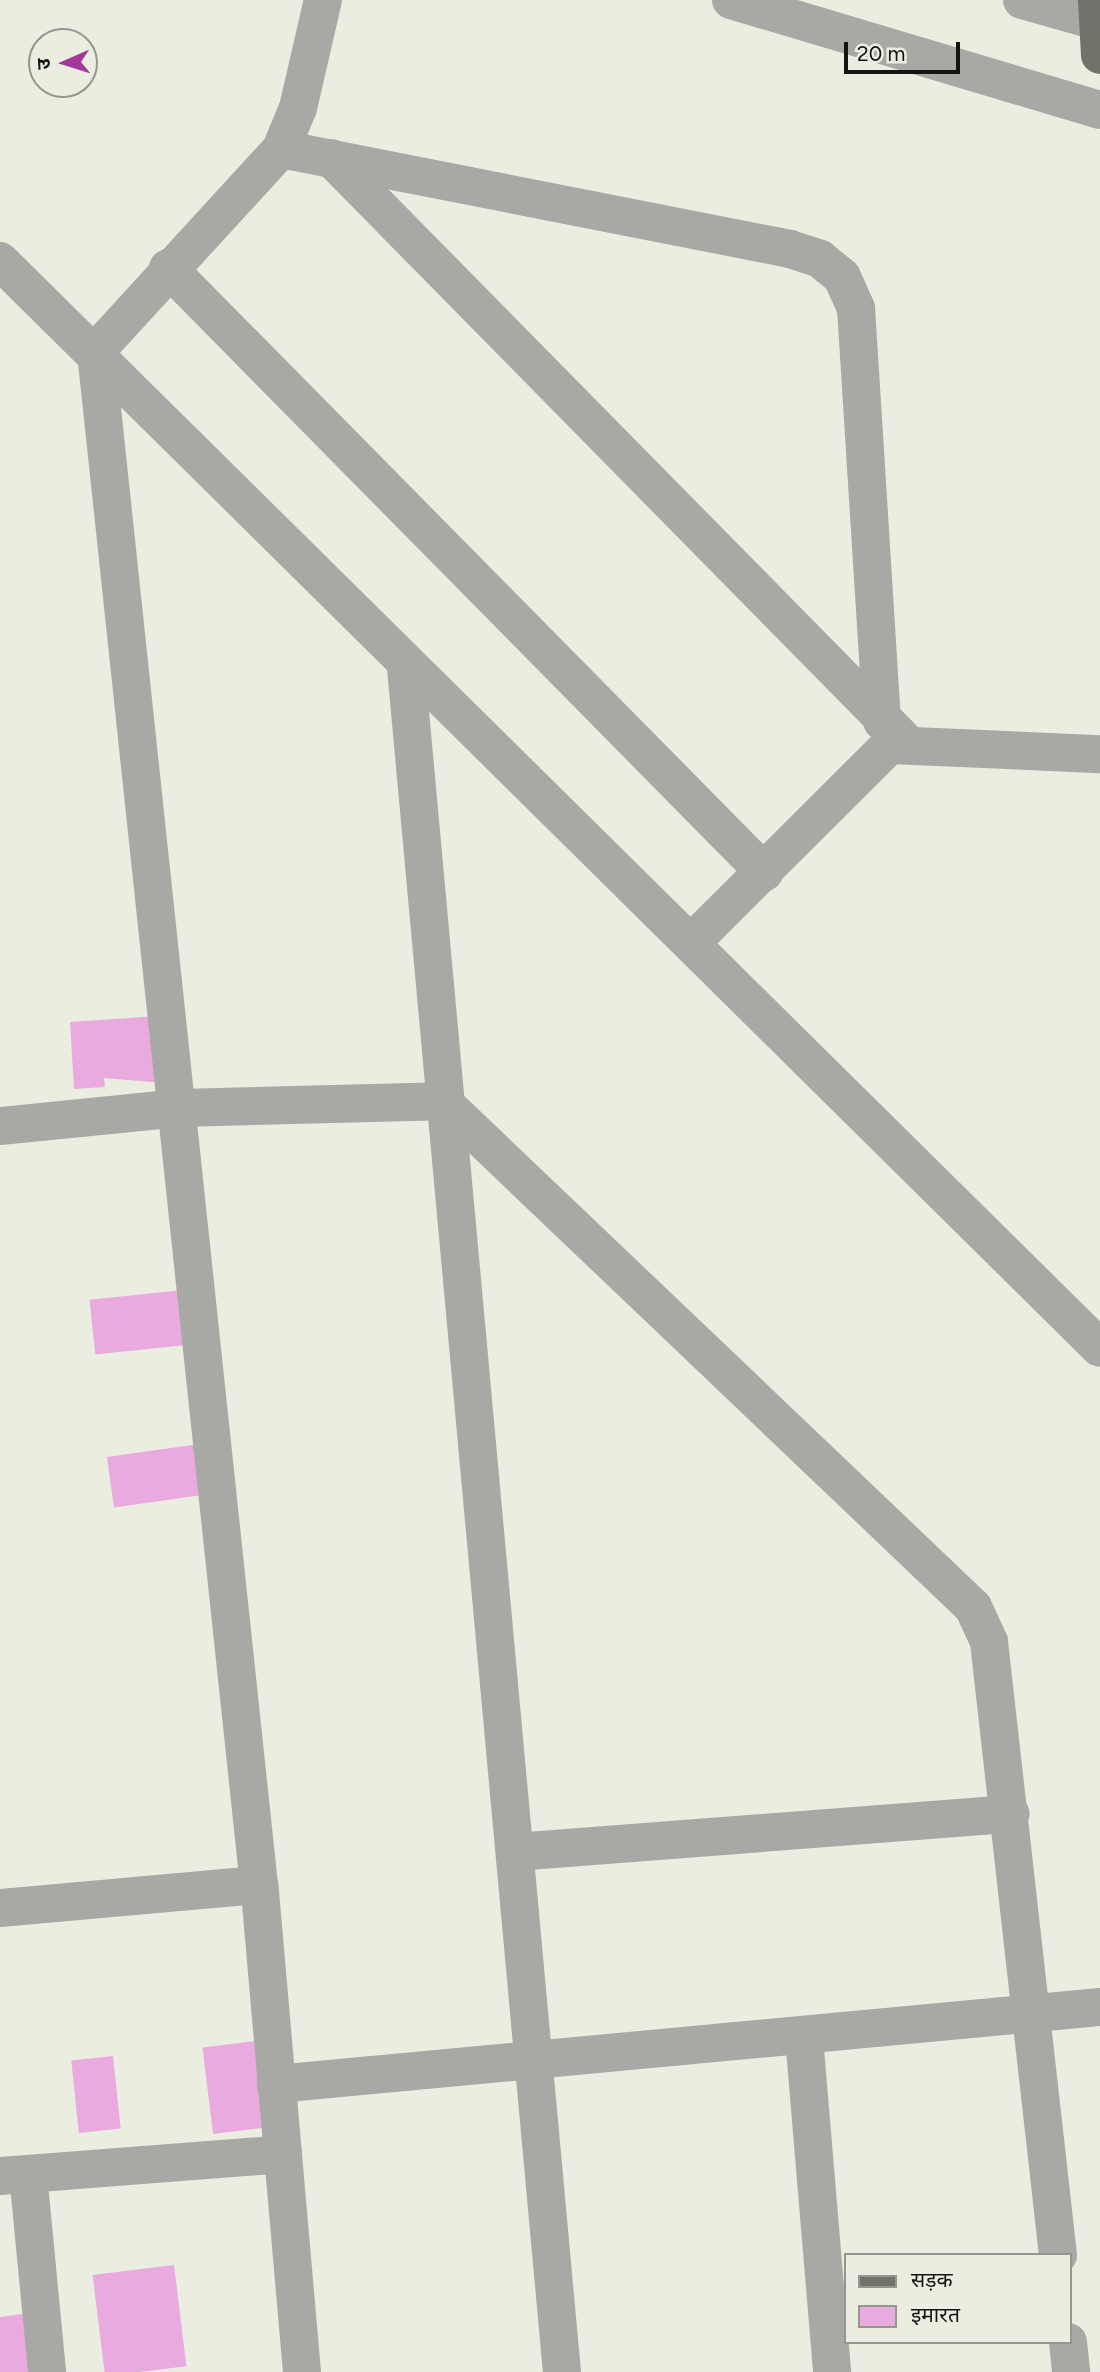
<!DOCTYPE html>
<meta charset="utf-8">
<style>
body{margin:0}
#map{position:relative;width:1100px;height:2372px;overflow:hidden;background:#ebede1;font-family:Figtree,"Noto Sans Devanagari",sans-serif}
div>[style]{position:absolute}
[style*='--x']{left:calc(var(--x)*1px);top:calc(var(--y)*1px);width:calc(var(--w)*1px);rotate:calc(var(--a)*1deg)}
.building>*{inset:0;background:#e9abdf;transform-origin:0 0}
.minor>*{height:38px;margin:-19px;padding:0 19px;transform-origin:19px;border-radius:19px;background:#a8a9a4}
.major>*{height:38px;margin:-19px;padding:0 19px;transform-origin:19px;border-radius:19px;background:#71726a}
span{translate:-50% -50%;white-space:nowrap;text-align:center;line-height:1.15;-webkit-text-stroke:6px #ebede1;paint-order:stroke}
.legend{position:absolute;left:844px;top:2253px;width:228px;height:91px;box-sizing:border-box;background:#ebede1;border:2px solid #95978e;margin:0;padding:9px 12px;list-style:none;font-size:21px;color:#141511}
.legend li{display:flex;align-items:center;gap:14px;height:35px}
.legend b{width:35px;border:2px solid #95978e}
.north{position:absolute;left:28px;top:28px;width:70px;height:70px;box-sizing:border-box;background:#ebede1;border:2px solid #95978e;border-radius:50%;rotate:267deg;font-size:19px;font-weight:700;line-height:28px;text-align:center;color:#141511}
.north::after{content:'';display:block;margin:auto;width:24px;height:32px;background:#a43899;clip-path:polygon(50% 0,100% 100%,50% 72%,0 100%)}
.scale{position:absolute;left:844px;top:42px;width:116px;height:32px;box-sizing:border-box;border:4px solid #141511;border-top:0;padding-left:9px;font-size:21px;line-height:24px;white-space:nowrap;color:#141511;-webkit-text-stroke:5px #ebede1;paint-order:stroke}
</style>
<div id="map">
<div class="building">
<div style="clip-path:polygon(158px 1016px,163px 1083px,104px 1078px,105px 1087px,74px 1089px,70px 1022px)"></div>
<div style="left:183px;top:1290px;width:55px;height:94px;rotate:84deg"></div>
<div style="left:199px;top:1444px;width:51px;height:93px;rotate:82deg"></div>
<div style="left:264px;top:2040px;width:87px;height:62px;rotate:83deg"></div>
<div style="left:113px;top:2056px;width:73px;height:42px;rotate:84deg"></div>
<div style="left:174px;top:2265px;width:102px;height:82px;rotate:83deg"></div>
<div style="clip-path:polygon(30px 2313px,37px 2372px,0 2372px,0 2317px)"></div>
</div>
<div class="minor">
<div style="--x:731;--y:0;--w:385;--a:16.6"></div>
<div style="--x:1022;--y:0;--w:81;--a:15.8"></div>
<div style="--x:281;--y:149;--w:519;--a:11.11"></div>
<div style="--x:790;--y:249;--w:32;--a:18"></div>
<div style="--x:820;--y:259;--w:28;--a:39"></div>
<div style="--x:842;--y:277;--w:34;--a:66"></div>
<div style="--x:856;--y:308;--w:414;--a:86.4"></div>
<div style="--x:331;--y:158;--w:820;--a:45.44"></div>
<div style="--x:0;--y:261;--w:1546;--a:44.66"></div>
<div style="--x:168;--y:268;--w:849;--a:45.38"></div>
<div style="--x:406;--y:668;--w:1711;--a:84.77"></div>
<div style="--x:691;--y:943;--w:281;--a:-44.9"></div>
<div style="--x:890;--y:745;--w:210;--a:2.5"></div>
<div style="--x:0;--y:1126;--w:181;--a:-5.7"></div>
<div style="--x:180;--y:1108;--w:262;--a:-1.5"></div>
<div style="--x:442;--y:1101;--w:733;--a:43.62"></div>
<div style="--x:973;--y:1607;--w:38;--a:65"></div>
<div style="--x:989;--y:1642;--w:617;--a:83.58"></div>
<div style="--x:515;--y:1852;--w:497;--a:-4.4"></div>
<div style="--x:0;--y:1908;--w:260;--a:-5.1"></div>
<div style="--x:804;--y:2037;--w:336;--a:85.2"></div>
<div style="--x:276;--y:2084;--w:828;--a:-5.34"></div>
<div style="--x:28;--y:2174;--w:199;--a:84.5"></div>
<div style="--x:0;--y:2176;--w:284;--a:-4.4"></div>
<div style="--x:1068;--y:2342;--w:30;--a:84"></div>
<div style="--x:302;--y:2372;--w:489;--a:-95"></div>
<div style="--x:259;--y:1885;--w:1543;--a:-96.07"></div>
<div style="--x:96;--y:351;--w:274;--a:-47.5"></div>
<div style="--x:281;--y:149;--w:44;--a:-67.5"></div>
<div style="--x:298;--y:108;--w:111;--a:-77"></div>
</div>
<div class="major">
<div style="--x:1097;--y:0;--w:55;--a:86.9"></div>
</div>
<ul class="legend">
<li><b style="height:9px;background:#71726a"></b>सड़क</li>
<li><b style="height:19px;background:#e9abdf"></b>इमारत</li>
</ul>
<div class="north">उ</div>
<div class="scale">20 m</div>
</div>
